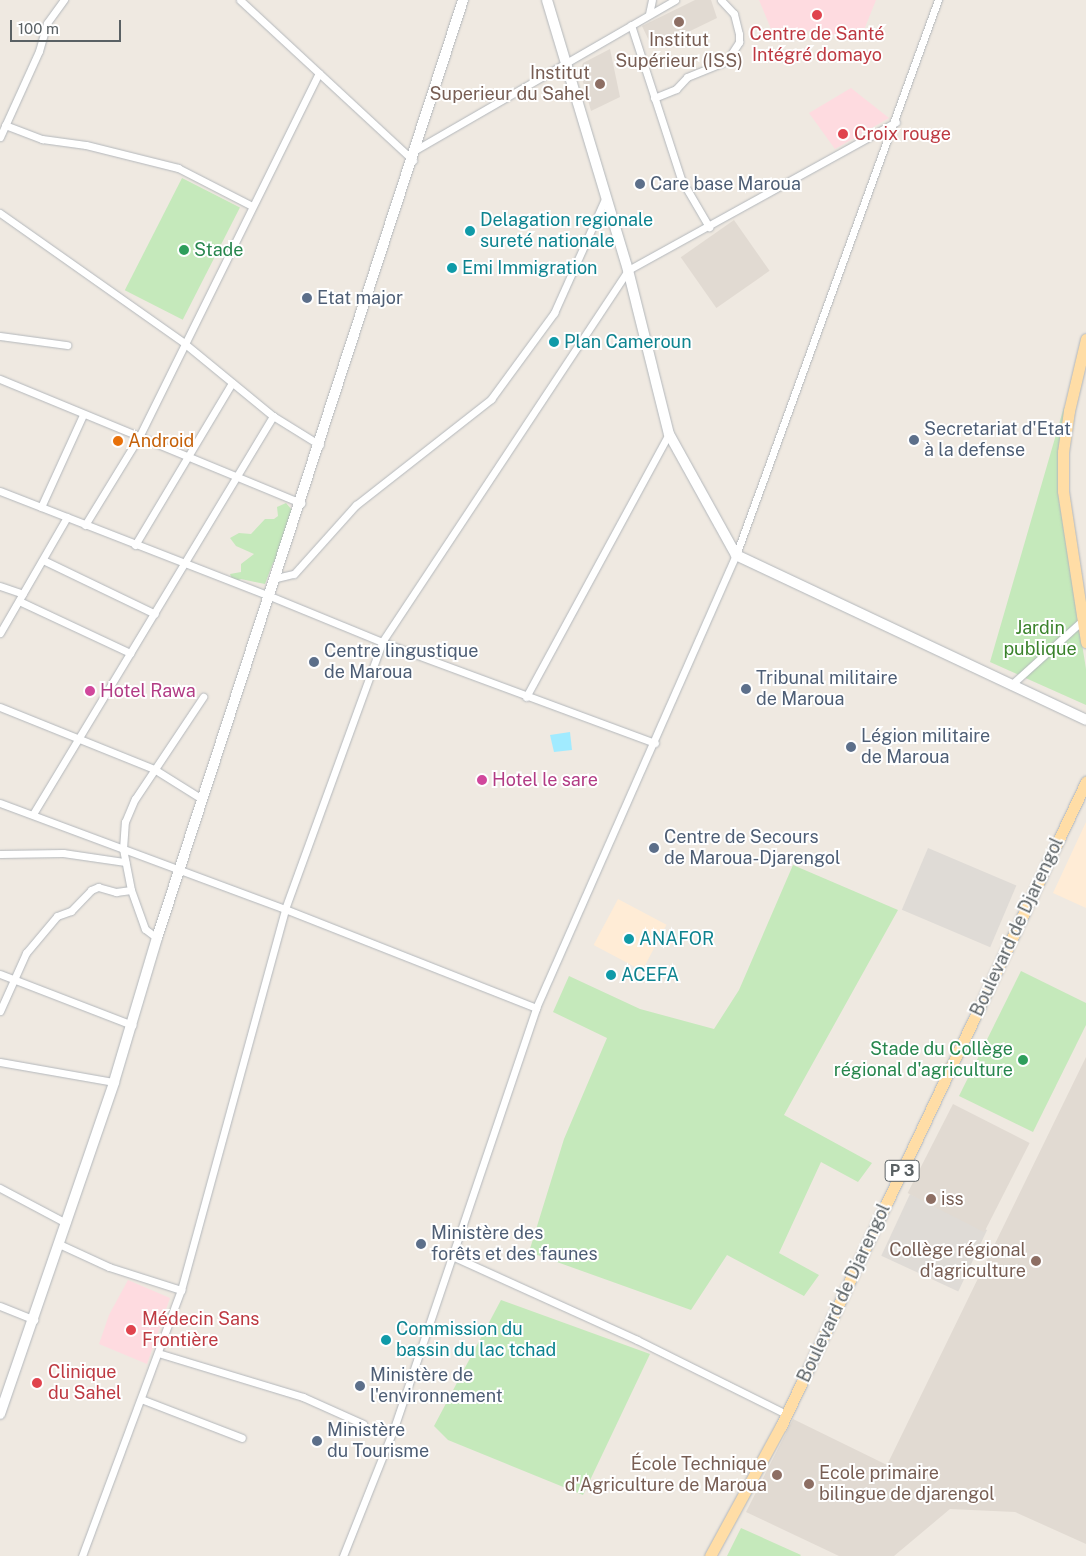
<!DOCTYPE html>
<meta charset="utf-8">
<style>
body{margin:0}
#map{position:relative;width:1086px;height:1556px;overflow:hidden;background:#efe9e1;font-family:"Public Sans",sans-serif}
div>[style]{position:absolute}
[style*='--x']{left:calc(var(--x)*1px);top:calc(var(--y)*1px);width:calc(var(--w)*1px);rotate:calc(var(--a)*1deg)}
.commercial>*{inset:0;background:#ffecd6;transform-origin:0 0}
.industrial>*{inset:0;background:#dfdbd6;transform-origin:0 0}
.education>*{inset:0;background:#e1dad2;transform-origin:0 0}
.medical>*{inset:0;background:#fedbe0}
.green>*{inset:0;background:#c5e9bb;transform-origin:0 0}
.water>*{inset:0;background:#a1ebff}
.roads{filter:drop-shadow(0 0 1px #b3b7bb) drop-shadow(0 0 1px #b3b7bb)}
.street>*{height:7px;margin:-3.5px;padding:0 3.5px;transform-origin:3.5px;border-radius:3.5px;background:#fff}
.secondary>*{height:10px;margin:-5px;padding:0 5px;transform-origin:5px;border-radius:5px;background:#fff}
.primary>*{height:11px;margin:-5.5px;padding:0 5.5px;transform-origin:5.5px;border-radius:5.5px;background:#ffdda6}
.dots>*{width:14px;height:14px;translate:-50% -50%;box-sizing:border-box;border:2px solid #fff;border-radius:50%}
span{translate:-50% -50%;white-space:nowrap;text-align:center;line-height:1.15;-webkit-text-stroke:4px #fff;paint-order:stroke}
.shield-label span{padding:1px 4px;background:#fff;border:1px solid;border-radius:4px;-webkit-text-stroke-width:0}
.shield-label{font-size:16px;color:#5a6164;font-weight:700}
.health-label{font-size:18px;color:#be3a42}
.left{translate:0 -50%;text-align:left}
.education-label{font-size:18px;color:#785e54}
.right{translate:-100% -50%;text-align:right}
.service-label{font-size:18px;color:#4e5e75}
.culture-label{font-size:18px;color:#0d838f}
.leisure-label{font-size:18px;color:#27864d}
.food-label{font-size:18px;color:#c56008}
.park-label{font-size:18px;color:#3a822b}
.hotel-label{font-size:18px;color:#b23c85}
.street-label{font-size:18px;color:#5a6164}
.scale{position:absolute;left:10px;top:20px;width:111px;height:22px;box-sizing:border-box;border:2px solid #5a6164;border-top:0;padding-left:6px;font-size:15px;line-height:18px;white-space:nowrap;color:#5a6164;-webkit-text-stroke:4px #fff;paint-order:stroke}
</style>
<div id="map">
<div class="commercial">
<div style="clip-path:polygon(1086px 822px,1086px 908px,1053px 893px)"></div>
<div style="left:618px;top:899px;width:55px;height:52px;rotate:28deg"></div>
</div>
<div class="industrial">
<div style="left:928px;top:848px;width:96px;height:67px;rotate:23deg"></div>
<div style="left:910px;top:1194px;width:85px;height:68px;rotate:25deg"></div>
</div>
<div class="education">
<div style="clip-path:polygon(695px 0,711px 0,717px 18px,653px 49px,642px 26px)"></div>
<div style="clip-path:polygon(610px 49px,620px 97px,591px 111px,580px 71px,583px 63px)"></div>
<div style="left:734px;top:220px;width:62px;height:65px;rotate:55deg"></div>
<div style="clip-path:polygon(1086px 1057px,1086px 1544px,1015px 1512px,950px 1509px,894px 1556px,839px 1556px,746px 1512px,793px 1419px,887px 1465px)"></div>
<div style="left:953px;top:1104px;width:86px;height:100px;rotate:27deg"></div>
</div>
<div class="medical">
<div style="clip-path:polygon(759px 0,876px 0,860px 40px,815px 31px,771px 29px)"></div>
<div style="clip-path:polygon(851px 88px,889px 118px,835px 149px,809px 113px)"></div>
<div style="clip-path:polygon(128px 1280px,170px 1298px,147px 1364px,99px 1344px,109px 1315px)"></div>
</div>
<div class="green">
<div style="left:182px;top:178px;width:65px;height:126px;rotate:27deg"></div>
<div style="clip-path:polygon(1064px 407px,1058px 493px,1086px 669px,1086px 705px,990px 662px)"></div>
<div style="clip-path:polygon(286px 503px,292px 510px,284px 554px,273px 563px,265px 584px,241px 579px,233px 582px,230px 574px,241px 572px,241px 564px,254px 554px,236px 546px,230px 538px,239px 533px,251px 534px,265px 519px,274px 519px,278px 516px,277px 507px)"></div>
<div style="clip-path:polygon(793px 865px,898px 910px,784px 1115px,872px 1163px,858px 1182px,821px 1162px,779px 1253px,819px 1275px,804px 1296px,727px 1255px,691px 1310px,529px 1252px,564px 1139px,607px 1038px,553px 1012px,569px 976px,640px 1009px,714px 1029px,739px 990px)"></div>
<div style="clip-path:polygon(1021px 971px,1086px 1003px,1086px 1025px,1033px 1132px,959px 1096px)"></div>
<div style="clip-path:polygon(501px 1300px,650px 1354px,583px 1495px,448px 1440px,434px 1426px)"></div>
<div style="clip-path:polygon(741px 1528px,801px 1555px,800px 1556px,727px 1556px)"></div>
</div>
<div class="water">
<div style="clip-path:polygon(570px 732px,572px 750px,554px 752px,550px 735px)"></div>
</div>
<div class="roads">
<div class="street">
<div style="--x:240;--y:0;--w:236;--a:42.8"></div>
<div style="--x:649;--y:14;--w:14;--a:-78"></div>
<div style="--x:631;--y:25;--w:162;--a:72"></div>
<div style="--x:681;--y:179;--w:56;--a:59.7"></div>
<div style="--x:654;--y:98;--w:24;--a:-22"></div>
<div style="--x:676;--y:89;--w:16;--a:-47"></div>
<div style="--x:687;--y:77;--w:38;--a:-22"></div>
<div style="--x:722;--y:63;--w:11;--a:-41"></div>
<div style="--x:730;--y:56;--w:17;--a:-57"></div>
<div style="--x:739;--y:42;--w:8;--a:-90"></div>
<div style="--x:739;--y:34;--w:21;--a:-104"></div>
<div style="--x:734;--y:14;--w:19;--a:-133"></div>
<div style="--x:5;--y:125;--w:40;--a:21"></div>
<div style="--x:42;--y:139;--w:44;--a:7.8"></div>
<div style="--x:86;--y:145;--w:95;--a:14"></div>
<div style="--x:178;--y:168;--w:83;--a:27.2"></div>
<div style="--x:0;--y:137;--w:94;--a:-65.6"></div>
<div style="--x:39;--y:51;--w:29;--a:-74"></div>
<div style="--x:47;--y:23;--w:29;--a:-54"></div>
<div style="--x:417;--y:149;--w:298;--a:-30"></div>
<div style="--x:0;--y:213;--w:225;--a:35.2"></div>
<div style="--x:184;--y:343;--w:115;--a:39.4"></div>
<div style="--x:273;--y:416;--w:55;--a:31.7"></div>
<div style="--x:0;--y:336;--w:68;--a:7.7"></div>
<div style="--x:0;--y:379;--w:326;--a:22.4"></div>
<div style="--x:0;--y:491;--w:290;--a:21.3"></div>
<div style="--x:270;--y:596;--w:121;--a:22.3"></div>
<div style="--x:382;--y:642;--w:291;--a:20.3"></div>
<div style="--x:41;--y:507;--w:101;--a:-65.5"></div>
<div style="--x:85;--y:525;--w:103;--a:-58.5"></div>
<div style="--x:139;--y:437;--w:406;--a:-63.7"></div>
<div style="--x:135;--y:545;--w:189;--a:-59.1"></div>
<div style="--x:43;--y:560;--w:124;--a:25.7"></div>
<div style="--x:276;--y:578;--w:18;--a:-13"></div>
<div style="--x:294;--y:574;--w:93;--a:-48.1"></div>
<div style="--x:356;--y:505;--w:172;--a:-38.1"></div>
<div style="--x:491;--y:399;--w:107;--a:-53.8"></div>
<div style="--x:554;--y:313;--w:127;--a:-65.9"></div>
<div style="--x:0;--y:586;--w:24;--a:19"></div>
<div style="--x:19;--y:601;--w:123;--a:25.1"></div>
<div style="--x:0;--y:633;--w:134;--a:-60"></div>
<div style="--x:1011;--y:685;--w:97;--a:-42.1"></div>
<div style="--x:526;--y:697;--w:299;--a:-61.5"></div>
<div style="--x:0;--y:707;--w:166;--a:21.9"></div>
<div style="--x:154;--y:769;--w:57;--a:32"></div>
<div style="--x:0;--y:803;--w:304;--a:20.4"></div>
<div style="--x:285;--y:909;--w:270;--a:21.5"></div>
<div style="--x:33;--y:814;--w:465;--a:-58.9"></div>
<div style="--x:0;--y:854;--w:63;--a:-0.9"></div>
<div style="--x:63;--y:853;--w:63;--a:8.3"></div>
<div style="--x:157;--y:938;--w:15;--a:-143"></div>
<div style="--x:145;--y:929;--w:41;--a:-109.7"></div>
<div style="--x:131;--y:890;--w:42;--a:-101"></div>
<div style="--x:123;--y:849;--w:27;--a:-86"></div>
<div style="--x:125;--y:822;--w:25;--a:-67"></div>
<div style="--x:135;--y:799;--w:123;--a:-56.3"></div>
<div style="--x:0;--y:974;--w:142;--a:21.1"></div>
<div style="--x:0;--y:1011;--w:64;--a:-65.9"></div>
<div style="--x:26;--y:953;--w:48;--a:-50"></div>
<div style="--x:57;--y:916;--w:15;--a:-20"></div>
<div style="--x:71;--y:911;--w:29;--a:-46"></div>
<div style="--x:91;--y:890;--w:8;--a:-23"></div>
<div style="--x:98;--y:887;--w:19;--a:16"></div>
<div style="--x:116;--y:892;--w:15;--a:-8"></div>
<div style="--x:0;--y:1062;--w:116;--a:10"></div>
<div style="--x:0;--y:1188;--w:75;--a:27.9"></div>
<div style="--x:59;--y:1244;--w:55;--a:24.7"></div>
<div style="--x:109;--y:1267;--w:76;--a:17.7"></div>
<div style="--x:452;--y:1256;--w:203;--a:24.4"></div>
<div style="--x:637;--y:1340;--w:166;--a:26.4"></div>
<div style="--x:0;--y:1306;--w:37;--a:22"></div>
<div style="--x:158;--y:1353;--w:152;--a:16.9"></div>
<div style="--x:303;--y:1397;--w:66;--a:24.2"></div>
<div style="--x:141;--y:1399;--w:108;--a:21.1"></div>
<div style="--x:82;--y:1556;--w:284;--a:-69.6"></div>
<div style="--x:181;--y:1290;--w:395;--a:-74.7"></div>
<div style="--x:285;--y:909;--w:284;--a:-70"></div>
<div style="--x:382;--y:642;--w:446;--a:-56.5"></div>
<div style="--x:628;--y:270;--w:306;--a:-28.9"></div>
<div style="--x:343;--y:1556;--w:138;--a:-68.3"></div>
<div style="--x:394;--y:1428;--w:443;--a:-71.3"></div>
<div style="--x:536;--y:1008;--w:495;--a:-66.2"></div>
<div style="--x:736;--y:555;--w:591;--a:-70"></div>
</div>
<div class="secondary">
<div style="--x:547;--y:0;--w:282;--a:73.3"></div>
<div style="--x:628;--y:270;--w:169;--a:76"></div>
<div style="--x:669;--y:434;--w:138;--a:61"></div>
<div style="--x:736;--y:555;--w:387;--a:25.2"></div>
<div style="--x:0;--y:1414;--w:351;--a:-71"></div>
<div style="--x:114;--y:1082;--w:150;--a:-73.4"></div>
<div style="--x:157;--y:938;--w:987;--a:-71.93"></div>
</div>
<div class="primary">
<div style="--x:1086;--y:339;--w:74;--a:103.3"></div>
<div style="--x:1069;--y:411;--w:41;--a:98.3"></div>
<div style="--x:1063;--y:452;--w:39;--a:90"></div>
<div style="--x:1063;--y:491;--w:153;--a:81.3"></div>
<div style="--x:710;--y:1556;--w:148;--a:-61.4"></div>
<div style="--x:781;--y:1426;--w:713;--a:-64.66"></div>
</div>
</div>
<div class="dots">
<div style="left:817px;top:15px;background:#e0444e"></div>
<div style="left:679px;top:22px;background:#8d6e63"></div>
<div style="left:600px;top:84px;background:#8d6e63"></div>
<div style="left:843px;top:134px;background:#e0444e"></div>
<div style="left:640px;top:184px;background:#5c6f8a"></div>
<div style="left:470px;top:231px;background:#0f9aa8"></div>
<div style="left:184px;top:250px;background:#2e9e5b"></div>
<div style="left:452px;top:268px;background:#0f9aa8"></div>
<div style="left:307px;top:298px;background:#5c6f8a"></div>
<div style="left:554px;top:342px;background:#0f9aa8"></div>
<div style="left:914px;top:440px;background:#5c6f8a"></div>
<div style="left:118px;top:441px;background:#e8710a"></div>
<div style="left:314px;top:662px;background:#5c6f8a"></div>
<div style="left:746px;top:689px;background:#5c6f8a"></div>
<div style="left:90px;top:691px;background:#d1479c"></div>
<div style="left:851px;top:747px;background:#5c6f8a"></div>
<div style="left:482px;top:780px;background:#d1479c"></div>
<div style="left:654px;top:848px;background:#5c6f8a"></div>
<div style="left:629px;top:939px;background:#0f9aa8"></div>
<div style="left:611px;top:975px;background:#0f9aa8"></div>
<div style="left:1023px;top:1060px;background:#2e9e5b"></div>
<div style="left:931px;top:1199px;background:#8d6e63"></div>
<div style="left:421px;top:1244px;background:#5c6f8a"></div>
<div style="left:1036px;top:1261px;background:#8d6e63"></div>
<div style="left:131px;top:1330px;background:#e0444e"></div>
<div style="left:386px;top:1340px;background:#0f9aa8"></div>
<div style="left:37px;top:1383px;background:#e0444e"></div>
<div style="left:360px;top:1386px;background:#5c6f8a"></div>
<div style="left:317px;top:1441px;background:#5c6f8a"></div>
<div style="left:777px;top:1475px;background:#8d6e63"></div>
<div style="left:809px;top:1484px;background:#8d6e63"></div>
</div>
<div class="shield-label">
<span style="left:902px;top:1171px">P 3</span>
</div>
<div class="health-label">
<span style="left:817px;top:45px">Centre de Santé<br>Intégré domayo</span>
<span class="left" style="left:854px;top:134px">Croix rouge</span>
<span class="left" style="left:142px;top:1330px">Médecin Sans<br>Frontière</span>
<span class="left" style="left:48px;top:1383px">Clinique<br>du Sahel</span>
</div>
<div class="education-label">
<span style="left:679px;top:51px">Institut<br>Supérieur (ISS)</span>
<span class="right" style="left:590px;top:84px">Institut<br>Superieur du Sahel</span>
<span class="left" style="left:941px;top:1199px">iss</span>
<span class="right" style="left:1026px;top:1261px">Collège régional<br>d'agriculture</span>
<span class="right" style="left:767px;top:1475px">École Technique<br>d'Agriculture de Maroua</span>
<span class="left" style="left:819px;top:1484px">Ecole primaire<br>bilingue de djarengol</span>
</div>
<div class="service-label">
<span class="left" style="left:650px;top:184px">Care base Maroua</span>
<span class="left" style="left:317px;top:298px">Etat major</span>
<span class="left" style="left:924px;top:440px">Secretariat d'Etat<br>à la defense</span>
<span class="left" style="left:324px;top:662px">Centre lingustique<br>de Maroua</span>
<span class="left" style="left:756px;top:689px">Tribunal militaire<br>de Maroua</span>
<span class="left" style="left:861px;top:747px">Légion militaire<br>de Maroua</span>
<span class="left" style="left:664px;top:848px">Centre de Secours<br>de Maroua-Djarengol</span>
<span class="left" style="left:431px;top:1244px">Ministère des<br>forêts et des faunes</span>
<span class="left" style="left:370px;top:1386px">Ministère de<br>l'environnement</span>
<span class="left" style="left:327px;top:1441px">Ministère<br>du Tourisme</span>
</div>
<div class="culture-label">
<span class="left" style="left:480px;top:231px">Delagation regionale<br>sureté nationale</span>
<span class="left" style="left:462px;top:268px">Emi Immigration</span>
<span class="left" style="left:564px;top:342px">Plan Cameroun</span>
<span class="left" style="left:639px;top:939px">ANAFOR</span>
<span class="left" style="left:621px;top:975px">ACEFA</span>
<span class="left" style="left:396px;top:1340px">Commission du<br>bassin du lac tchad</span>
</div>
<div class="leisure-label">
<span class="left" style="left:194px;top:250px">Stade</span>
<span class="right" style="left:1013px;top:1060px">Stade du Collège<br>régional d'agriculture</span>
</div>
<div class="food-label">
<span class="left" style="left:128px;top:441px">Android</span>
</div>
<div class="park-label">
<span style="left:1040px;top:639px">Jardin<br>publique</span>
</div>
<div class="hotel-label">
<span class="left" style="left:100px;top:691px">Hotel Rawa</span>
<span class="left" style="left:492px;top:780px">Hotel le sare</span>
</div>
<div class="street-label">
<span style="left:1017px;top:927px;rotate:-65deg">Boulevard de Djarengol</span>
<span style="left:844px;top:1293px;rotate:-65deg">Boulevard de Djarengol</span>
</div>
<div class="scale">100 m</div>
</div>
